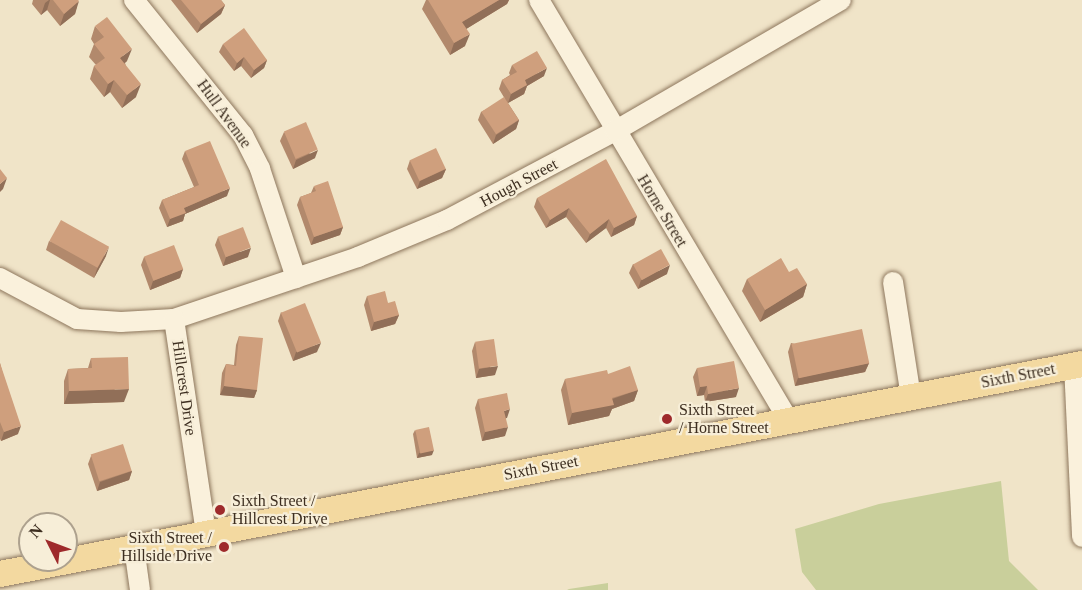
<!DOCTYPE html>
<style>
body{margin:0}
#map{position:relative;width:1082px;height:590px;overflow:hidden;background:#f0e4c8;font-family:"Times New Roman",serif}
div>[style]{position:absolute}
[style*='--x']{left:calc(var(--x)*1px);top:calc(var(--y)*1px);width:calc(var(--w)*1px);rotate:calc(var(--a)*1deg)}
.green>*{inset:0;background:#c9cf9b}
.roads{filter:drop-shadow(0 0 2px #8d765c) drop-shadow(0 0 2px #8d765c)}
.minor>*{height:20px;margin:-10px;padding:0 10px;transform-origin:10px;border-radius:10px;background:#faf1dc}
.major>*{height:26px;margin:-13px;padding:0 13px;transform-origin:13px;border-radius:13px;background:#f3d9a0}
.wall>*{inset:0;background:#b2896c}
.shaded-wall>*{inset:0;background:#916f58}
.building>*{inset:0;background:#cf9f7d;transform-origin:0 0}
.dots>*{width:16px;height:16px;translate:-50% -50%;box-sizing:border-box;border:3px solid #f7eed8;border-radius:50%}
span{translate:-50% -50%;white-space:nowrap;text-align:center;line-height:1.15;-webkit-text-stroke:4.5px #f7eed8;paint-order:stroke}
.street-label{font-size:16px;color:#3d2e20}
.poi-label{font-size:16px;color:#3d2e20}
.left{translate:0 -50%;text-align:left}
.right{translate:-100% -50%;text-align:right}
.north{position:absolute;left:18px;top:512px;width:60px;height:60px;box-sizing:border-box;background:#f7eed8;border:2px solid #ada18e;border-radius:50%;rotate:312deg;font-size:16px;font-weight:700;line-height:24px;text-align:center;color:#3d2e20}
.north::after{content:'';display:block;margin:auto;width:21px;height:27px;background:#9e2a2b;clip-path:polygon(50% 0,100% 100%,50% 72%,0 100%)}
</style>
<div id="map">
<div class="green">
<div style="clip-path:polygon(1001px 481px,1009px 561px,1038px 590px,816px 590px,802px 572px,795px 529px,879px 504px)"></div>
<div style="clip-path:polygon(608px 583px,608px 590px,567px 590px,569px 589px)"></div>
</div>
<div class="roads">
<div class="minor">
<div style="--x:134;--y:0;--w:174;--a:51.1"></div>
<div style="--x:243;--y:135;--w:38;--a:63"></div>
<div style="--x:260;--y:169;--w:115;--a:71.7"></div>
<div style="--x:539;--y:0;--w:488;--a:59.3"></div>
<div style="--x:0;--y:278;--w:87;--a:28"></div>
<div style="--x:77;--y:319;--w:44;--a:3.9"></div>
<div style="--x:121;--y:322;--w:53;--a:-3.2"></div>
<div style="--x:174;--y:319;--w:194;--a:-18.6"></div>
<div style="--x:358;--y:257;--w:96;--a:-22.6"></div>
<div style="--x:447;--y:220;--w:190;--a:-27.9"></div>
<div style="--x:615;--y:131;--w:261;--a:-30.1"></div>
<div style="--x:893;--y:282;--w:116;--a:81.1"></div>
<div style="--x:174;--y:319;--w:216;--a:81.5"></div>
<div style="--x:1074;--y:365;--w:172;--a:87.3"></div>
<div style="--x:134;--y:547;--w:43;--a:82.1"></div>
</div>
<div class="major">
<div style="--x:0;--y:574;--w:1102;--a:-10.98"></div>
</div>
</div>
<div class="wall">
<div style="clip-path:polygon(33px 0,78px 0,75px 14px,60px 26px,47px 10px,41px 15px,32px 4px)"></div>
<div style="clip-path:polygon(171px 0,221px 0,225px 5px,221px 14px,197px 33px)"></div>
<div style="clip-path:polygon(426px 0,509px 0,507px 4px,466px 29px,465px 46px,450px 55px,422px 9px)"></div>
<div style="clip-path:polygon(95px 26px,127px 61px,125px 63px,136px 97px,122px 108px,110px 92px,104px 97px,90px 79px,94px 66px,96px 65px,89px 57px,94px 44px,91px 39px)"></div>
<div style="clip-path:polygon(223px 44px,267px 60px,264px 68px,251px 78px,241px 66px,234px 71px,219px 52px)"></div>
<div style="clip-path:polygon(512px 65px,544px 76px,527px 86px,524px 94px,508px 103px,519px 120px,516px 129px,493px 144px,478px 120px,481px 112px,505px 99px,499px 89px,502px 80px,510px 75px,509px 73px)"></div>
<div style="clip-path:polygon(284px 132px,315px 158px,293px 169px,280px 141px)"></div>
<div style="clip-path:polygon(185px 151px,227px 196px,185px 214px,183px 221px,167px 227px,159px 208px,162px 200px,194px 187px,182px 159px)"></div>
<div style="clip-path:polygon(410px 160px,446px 169px,442px 178px,417px 189px,407px 169px)"></div>
<div style="clip-path:polygon(314px 186px,343px 227px,340px 235px,311px 245px,297px 205px,300px 197px,311px 193px)"></div>
<div style="clip-path:polygon(537px 198px,637px 216px,634px 225px,611px 237px,606px 228px,586px 243px,566px 217px,546px 228px,534px 207px)"></div>
<div style="clip-path:polygon(218px 237px,248px 257px,223px 266px,215px 245px)"></div>
<div style="clip-path:polygon(49px 241px,106px 256px,94px 278px,46px 250px)"></div>
<div style="clip-path:polygon(144px 257px,183px 269px,180px 278px,150px 290px,141px 265px)"></div>
<div style="clip-path:polygon(633px 264px,667px 274px,638px 289px,629px 273px)"></div>
<div style="clip-path:polygon(747px 279px,807px 284px,803px 297px,760px 322px,742px 291px)"></div>
<div style="clip-path:polygon(367px 296px,388px 303px,399px 315px,395px 324px,371px 331px,364px 305px)"></div>
<div style="clip-path:polygon(281px 312px,317px 352px,293px 361px,278px 321px)"></div>
<div style="clip-path:polygon(239px 336px,257px 390px,254px 398px,220px 395px,222px 373px,226px 364px,234px 365px,236px 345px)"></div>
<div style="clip-path:polygon(475px 342px,495px 375px,476px 378px,472px 351px)"></div>
<div style="clip-path:polygon(791px 343px,869px 363px,865px 372px,795px 386px,788px 352px)"></div>
<div style="clip-path:polygon(91px 358px,124px 402px,64px 404px,64px 381px,68px 369px,88px 368px)"></div>
<div style="clip-path:polygon(0 363px,18px 434px,1px 441px,0 439px)"></div>
<div style="clip-path:polygon(697px 368px,736px 397px,705px 402px,704px 395px,697px 396px,693px 377px)"></div>
<div style="clip-path:polygon(608px 374px,638px 390px,634px 401px,612px 409px,609px 416px,568px 425px,561px 390px,565px 379px)"></div>
<div style="clip-path:polygon(478px 399px,507px 418px,506px 418px,505px 436px,482px 441px,475px 408px)"></div>
<div style="clip-path:polygon(415px 430px,432px 455px,417px 458px,413px 434px)"></div>
<div style="clip-path:polygon(91px 456px,132px 471px,129px 480px,97px 491px,88px 464px)"></div>
</div>
<div class="shaded-wall">
<div style="clip-path:polygon(49px 0,50px 0,47px 10px,41px 15px,45px 3px)"></div>
<div style="clip-path:polygon(499px 0,509px 0,507px 4px,458px 34px,462px 22px)"></div>
<div style="clip-path:polygon(79px 1px,75px 14px,60px 26px,64px 14px)"></div>
<div style="clip-path:polygon(225px 5px,221px 14px,197px 33px,201px 24px)"></div>
<div style="clip-path:polygon(470px 34px,465px 46px,450px 55px,454px 43px)"></div>
<div style="clip-path:polygon(132px 49px,127px 61px,116px 70px,120px 58px)"></div>
<div style="clip-path:polygon(244px 57px,241px 66px,234px 71px,237px 63px)"></div>
<div style="clip-path:polygon(267px 60px,264px 68px,251px 78px,254px 70px)"></div>
<div style="clip-path:polygon(547px 68px,544px 76px,527px 86px,524px 94px,508px 103px,511px 94px,525px 80px)"></div>
<div style="clip-path:polygon(114px 80px,110px 92px,104px 97px,108px 84px)"></div>
<div style="clip-path:polygon(141px 84px,136px 97px,122px 108px,127px 95px)"></div>
<div style="clip-path:polygon(519px 120px,516px 129px,493px 144px,496px 135px)"></div>
<div style="clip-path:polygon(318px 150px,315px 158px,293px 169px,296px 160px)"></div>
<div style="clip-path:polygon(446px 169px,442px 178px,417px 189px,420px 181px)"></div>
<div style="clip-path:polygon(7px 178px,3px 189px,0 192px,0 184px)"></div>
<div style="clip-path:polygon(230px 188px,227px 196px,185px 214px,183px 221px,167px 227px,170px 219px,184px 208px)"></div>
<div style="clip-path:polygon(569px 208px,566px 217px,546px 228px,550px 220px)"></div>
<div style="clip-path:polygon(637px 216px,634px 225px,611px 237px,614px 228px)"></div>
<div style="clip-path:polygon(609px 219px,606px 228px,586px 243px,590px 234px)"></div>
<div style="clip-path:polygon(343px 227px,340px 235px,311px 245px,314px 237px)"></div>
<div style="clip-path:polygon(109px 247px,106px 256px,94px 278px,97px 269px)"></div>
<div style="clip-path:polygon(251px 248px,248px 257px,223px 266px,226px 257px)"></div>
<div style="clip-path:polygon(670px 265px,667px 274px,638px 289px,641px 280px)"></div>
<div style="clip-path:polygon(183px 269px,180px 278px,150px 290px,153px 281px)"></div>
<div style="clip-path:polygon(807px 284px,803px 297px,760px 322px,765px 310px)"></div>
<div style="clip-path:polygon(399px 315px,395px 324px,371px 331px,374px 322px)"></div>
<div style="clip-path:polygon(321px 343px,317px 352px,293px 361px,296px 352px)"></div>
<div style="clip-path:polygon(869px 363px,865px 372px,795px 386px,798px 378px)"></div>
<div style="clip-path:polygon(498px 366px,495px 375px,476px 378px,479px 369px)"></div>
<div style="clip-path:polygon(224px 386px,257px 390px,254px 398px,220px 395px)"></div>
<div style="clip-path:polygon(707px 386px,704px 395px,697px 396px,700px 387px)"></div>
<div style="clip-path:polygon(739px 388px,736px 397px,705px 402px,708px 394px)"></div>
<div style="clip-path:polygon(129px 389px,124px 402px,64px 404px,69px 391px)"></div>
<div style="clip-path:polygon(638px 390px,634px 401px,612px 409px,609px 416px,568px 425px,572px 413px)"></div>
<div style="clip-path:polygon(510px 409px,507px 418px,501px 419px,504px 411px)"></div>
<div style="clip-path:polygon(21px 426px,18px 434px,1px 441px,4px 432px)"></div>
<div style="clip-path:polygon(508px 427px,505px 436px,482px 441px,485px 432px)"></div>
<div style="clip-path:polygon(434px 450px,432px 455px,417px 458px,419px 453px)"></div>
<div style="clip-path:polygon(132px 471px,129px 480px,97px 491px,100px 482px)"></div>
</div>
<div class="building">
<div style="clip-path:polygon(53px 0,78px 0,79px 1px,64px 14px)"></div>
<div style="clip-path:polygon(181px 0,221px 0,225px 5px,201px 24px)"></div>
<div style="clip-path:polygon(428px 0,499px 0,462px 22px,470px 34px,454px 43px)"></div>
<div style="clip-path:polygon(107px 17px,132px 49px,120px 58px,141px 84px,127px 95px,114px 80px,108px 84px,94px 66px,105px 58px,94px 44px,104px 37px,95px 26px)"></div>
<div style="clip-path:polygon(244px 28px,267px 60px,254px 70px,244px 57px,237px 63px,223px 44px)"></div>
<div style="clip-path:polygon(537px 51px,547px 68px,525px 80px,527px 85px,511px 94px,502px 80px,517px 72px,512px 65px)"></div>
<div style="left:504px;top:97px;width:27px;height:27px;rotate:57deg"></div>
<div style="left:306px;top:122px;width:30px;height:24px;rotate:67deg"></div>
<div style="clip-path:polygon(210px 141px,230px 188px,184px 208px,186px 213px,170px 219px,162px 200px,199px 185px,185px 151px)"></div>
<div style="left:436px;top:148px;width:23px;height:29px;rotate:65deg"></div>
<div style="clip-path:polygon(606px 159px,637px 216px,614px 228px,609px 219px,590px 234px,569px 208px,550px 220px,537px 198px)"></div>
<div style="clip-path:polygon(0 169px,7px 178px,0 184px)"></div>
<div style="clip-path:polygon(328px 181px,343px 227px,314px 237px,300px 197px,316px 191px,314px 186px)"></div>
<div style="left:61px;top:220px;width:55px;height:24px;rotate:29deg"></div>
<div style="left:243px;top:227px;width:22px;height:27px;rotate:69deg"></div>
<div style="left:174px;top:245px;width:26px;height:32px;rotate:69deg"></div>
<div style="left:661px;top:249px;width:18px;height:32px;rotate:61deg"></div>
<div style="clip-path:polygon(781px 258px,789px 272px,797px 268px,807px 284px,765px 310px,747px 279px)"></div>
<div style="clip-path:polygon(385px 291px,388px 303px,395px 301px,399px 315px,374px 322px,367px 296px)"></div>
<div style="left:305px;top:303px;width:43px;height:26px;rotate:68deg"></div>
<div style="left:862px;top:329px;width:35px;height:72px;rotate:78deg"></div>
<div style="clip-path:polygon(239px 336px,263px 338px,257px 390px,224px 386px,226px 364px,236px 366px)"></div>
<div style="left:494px;top:339px;width:27px;height:19px;rotate:82deg"></div>
<div style="clip-path:polygon(128px 357px,129px 389px,69px 391px,68px 369px,92px 368px,91px 358px)"></div>
<div style="clip-path:polygon(734px 361px,739px 388px,708px 394px,707px 386px,700px 387px,697px 368px)"></div>
<div style="clip-path:polygon(0 363px,21px 426px,4px 432px,0 422px)"></div>
<div style="clip-path:polygon(630px 366px,638px 390px,612px 398px,614px 405px,572px 413px,565px 379px,607px 370px,608px 374px)"></div>
<div style="clip-path:polygon(507px 393px,510px 409px,504px 411px,508px 427px,485px 432px,478px 399px)"></div>
<div style="left:429px;top:427px;width:24px;height:14px;rotate:78deg"></div>
<div style="left:123px;top:444px;width:28px;height:34px;rotate:72deg"></div>
</div>
<div class="dots">
<div style="left:667px;top:419px;background:#9e2a2b"></div>
<div style="left:220px;top:510px;background:#9e2a2b"></div>
<div style="left:224px;top:547px;background:#9e2a2b"></div>
</div>
<div class="street-label">
<span style="left:224px;top:114px;rotate:54deg">Hull Avenue</span>
<span style="left:519px;top:183px;rotate:-28deg">Hough Street</span>
<span style="left:662px;top:211px;rotate:59deg">Horne Street</span>
<span style="left:1018px;top:376px;rotate:-11deg">Sixth Street</span>
<span style="left:184px;top:388px;rotate:82deg">Hillcrest Drive</span>
<span style="left:541px;top:468px;rotate:-11deg">Sixth Street</span>
</div>
<div class="poi-label">
<span class="left" style="left:679px;top:419px">Sixth Street<br>/ Horne Street</span>
<span class="left" style="left:232px;top:510px">Sixth Street /<br>Hillcrest Drive</span>
<span class="right" style="left:212px;top:547px">Sixth Street /<br>Hillside Drive</span>
</div>
<div class="north">N</div>
</div>
